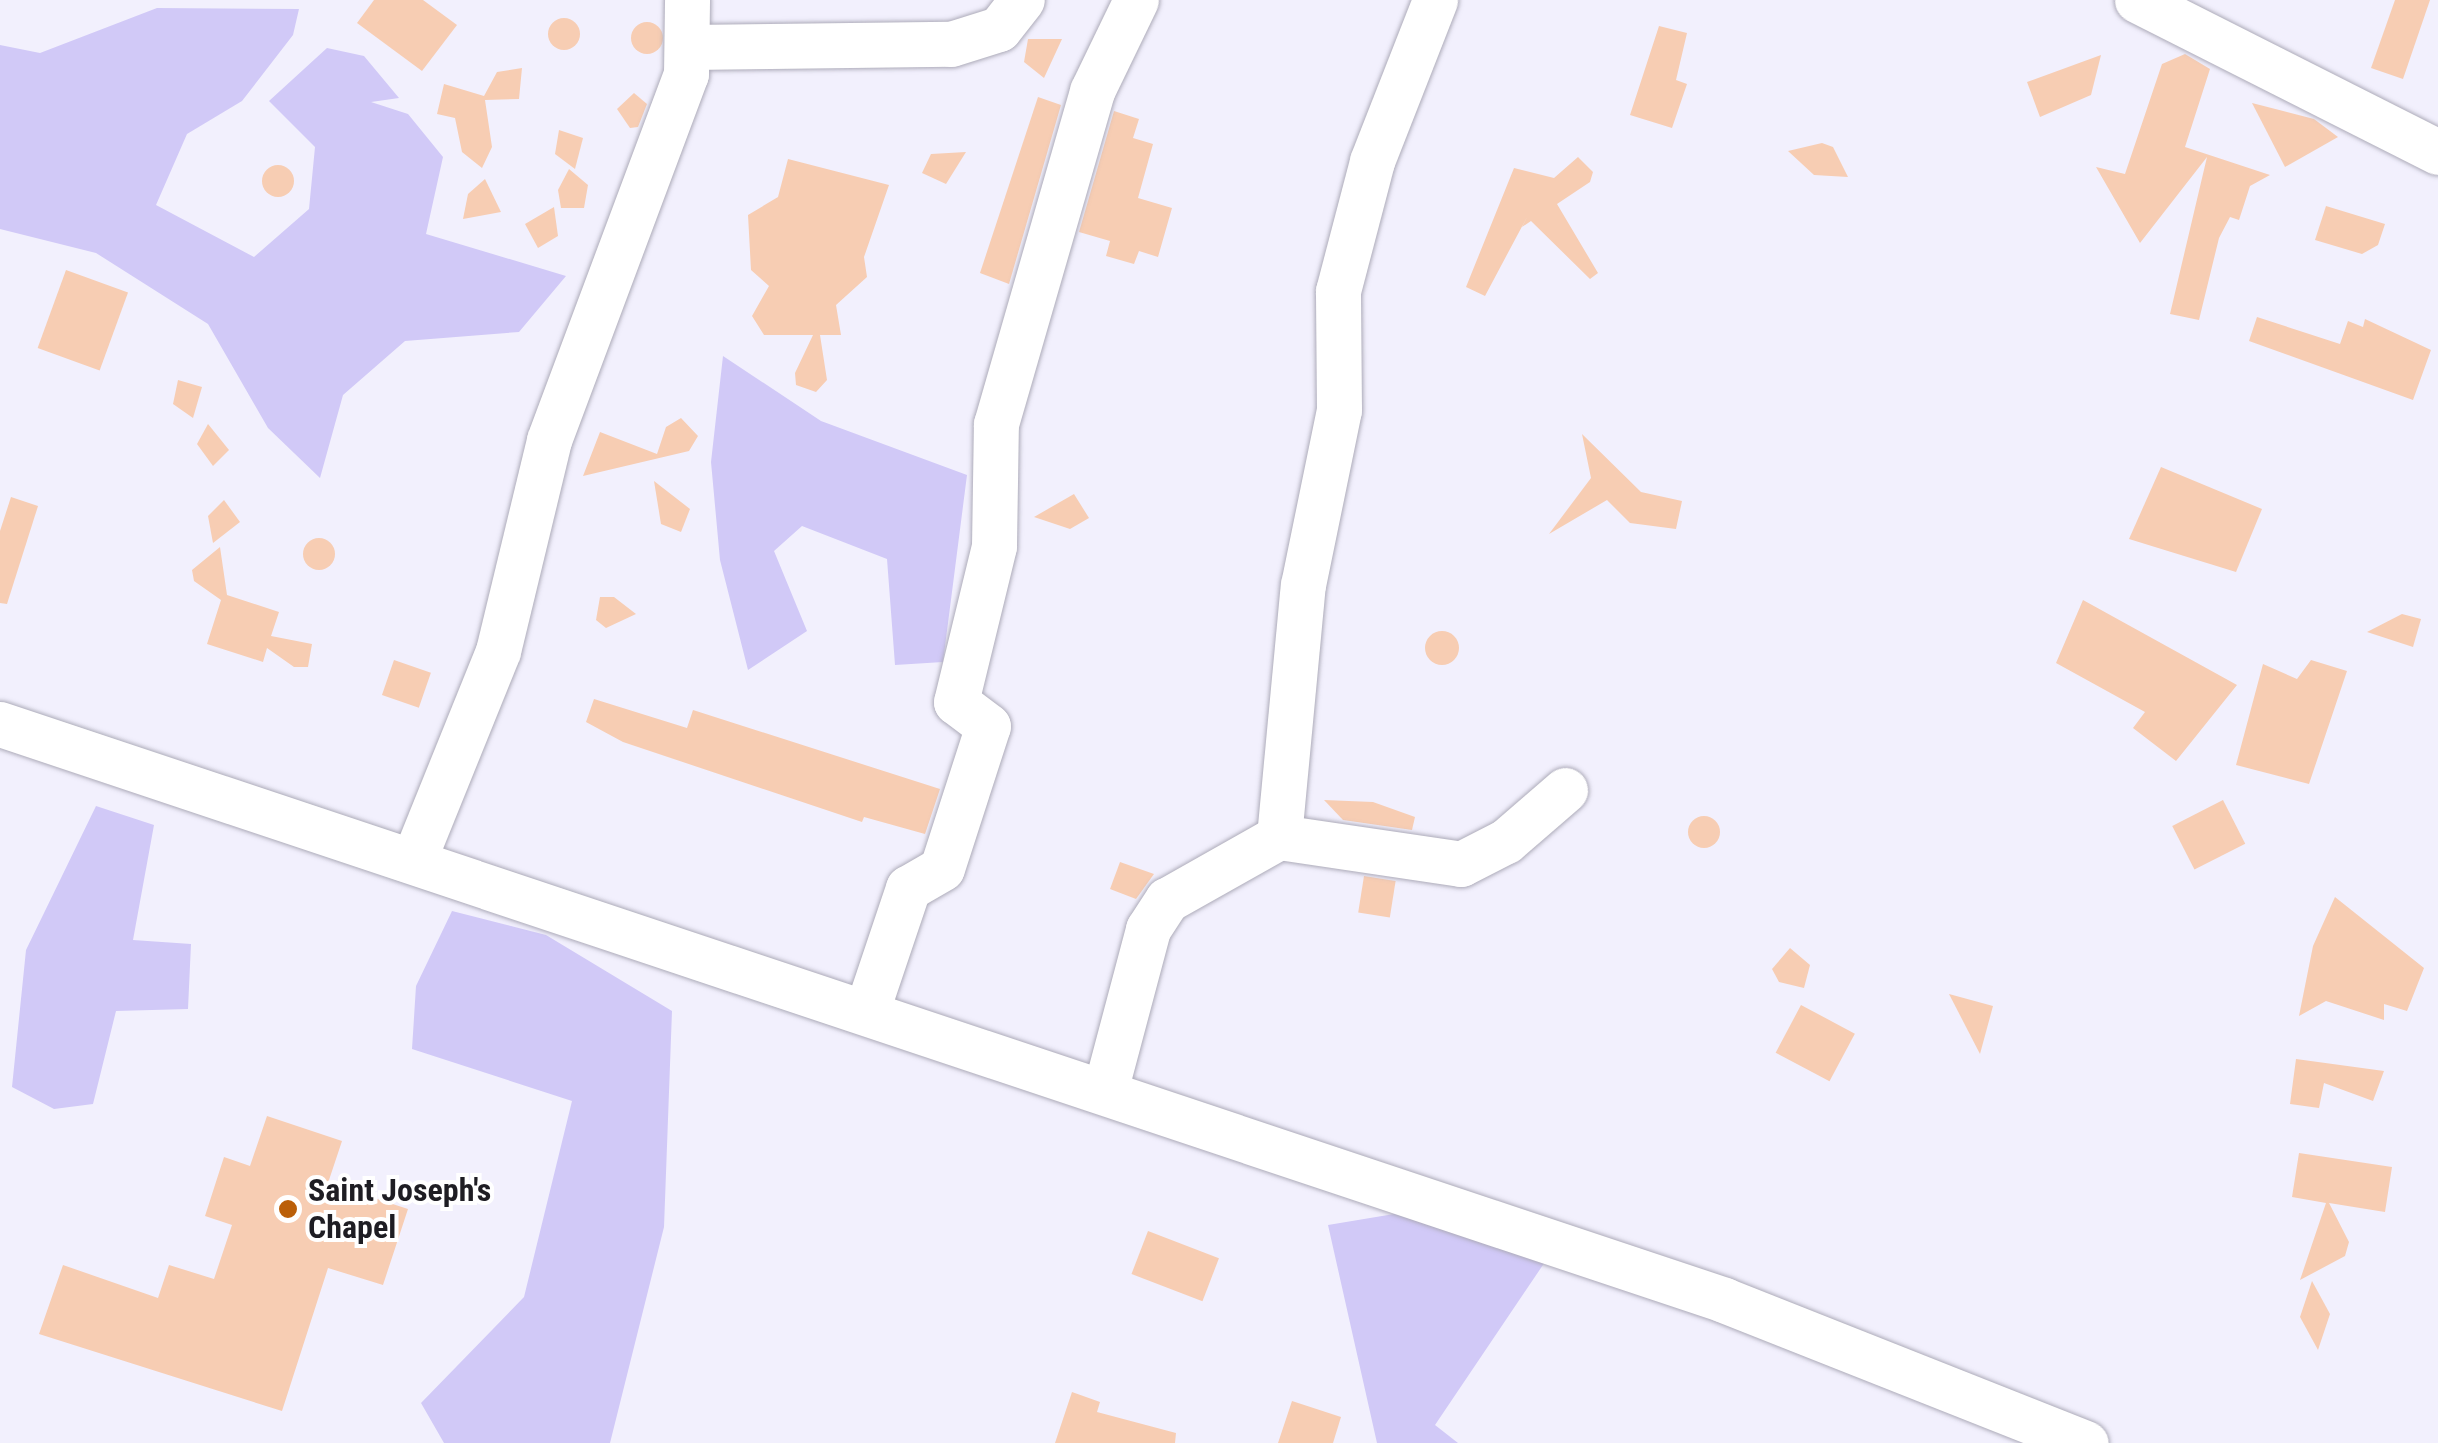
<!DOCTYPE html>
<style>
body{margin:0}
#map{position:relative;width:2438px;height:1443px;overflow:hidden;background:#f2f0fd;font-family:"Roboto Condensed",sans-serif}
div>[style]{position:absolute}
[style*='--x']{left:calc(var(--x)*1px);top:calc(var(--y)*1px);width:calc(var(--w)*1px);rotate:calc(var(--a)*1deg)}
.green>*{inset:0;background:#d1c9f7}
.building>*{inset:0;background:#f7cdb3;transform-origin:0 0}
.round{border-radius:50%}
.roads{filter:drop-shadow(0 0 2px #adabb9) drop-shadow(0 0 2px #adabb9)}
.minor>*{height:45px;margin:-22.5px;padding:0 22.5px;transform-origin:22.5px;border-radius:22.5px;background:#fff}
.dots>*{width:28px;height:28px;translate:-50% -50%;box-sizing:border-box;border:5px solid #fff;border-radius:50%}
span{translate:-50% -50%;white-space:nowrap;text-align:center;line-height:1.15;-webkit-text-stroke:8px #fff;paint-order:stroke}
.poi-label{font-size:32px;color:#1e1d23;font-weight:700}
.left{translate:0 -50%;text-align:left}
</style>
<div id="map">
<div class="green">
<div style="clip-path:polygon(157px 8px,299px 9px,293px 35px,242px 101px,187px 134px,156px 205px,254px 257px,309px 209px,315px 147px,269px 101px,327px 48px,364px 56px,399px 98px,371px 102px,408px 114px,443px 157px,426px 234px,566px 276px,519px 332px,405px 341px,343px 395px,320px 478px,268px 428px,208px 324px,96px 253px,0 229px,0 45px,40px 53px)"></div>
<div style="clip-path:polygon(723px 356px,821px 421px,967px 475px,943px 662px,895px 665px,887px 559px,802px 526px,774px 551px,807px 631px,748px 670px,720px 560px,711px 462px)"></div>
<div style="clip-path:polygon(96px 806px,154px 825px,133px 940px,191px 944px,188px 1009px,116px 1011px,93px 1104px,54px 1109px,12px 1087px,26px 950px)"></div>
<div style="clip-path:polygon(452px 911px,546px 935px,672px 1011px,664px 1227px,610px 1443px,444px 1443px,421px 1403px,524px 1297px,572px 1101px,412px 1049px,416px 986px)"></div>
<div style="clip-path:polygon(1412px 1211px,1549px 1256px,1435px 1425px,1458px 1443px,1377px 1443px,1328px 1225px)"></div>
</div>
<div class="building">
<div style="clip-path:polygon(374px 0,423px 0,457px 25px,422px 71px,357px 23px)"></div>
<div style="clip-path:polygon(2395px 0,2430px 0,2403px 79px,2371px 68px)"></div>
<div class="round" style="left:548px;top:18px;width:32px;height:32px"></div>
<div class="round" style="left:631px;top:22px;width:32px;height:32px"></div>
<div style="clip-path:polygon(1659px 26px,1687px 33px,1676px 80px,1687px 84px,1672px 128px,1630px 115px)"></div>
<div style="clip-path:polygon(1028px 39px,1062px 39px,1044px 78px,1024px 62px)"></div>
<div style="clip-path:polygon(2185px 54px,2210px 69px,2185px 147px,2270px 175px,2250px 186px,2239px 220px,2230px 217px,2219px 238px,2199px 320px,2170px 314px,2207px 157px,2140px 243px,2096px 167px,2125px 174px,2162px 64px)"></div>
<div style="clip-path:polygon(2101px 55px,2091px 95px,2040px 117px,2027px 82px)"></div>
<div style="clip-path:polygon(522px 68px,519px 99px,485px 100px,492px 147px,482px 168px,462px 152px,455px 118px,437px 114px,444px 84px,484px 96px,497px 72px)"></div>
<div style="clip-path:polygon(634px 93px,647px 104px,638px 127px,630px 128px,617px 109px)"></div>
<div style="clip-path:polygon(1038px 97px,1061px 105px,1009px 284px,980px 273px)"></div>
<div style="clip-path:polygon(2252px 103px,2314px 119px,2338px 137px,2285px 167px)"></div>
<div style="clip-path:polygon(1114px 111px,1139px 119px,1133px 138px,1153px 144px,1138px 198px,1172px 208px,1158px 257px,1139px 251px,1134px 264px,1106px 256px,1110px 241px,1079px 232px)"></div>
<div style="clip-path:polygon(559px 130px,583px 138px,575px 169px,555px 154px)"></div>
<div style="clip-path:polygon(1822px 143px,1833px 147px,1848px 177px,1814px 175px,1788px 151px)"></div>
<div style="clip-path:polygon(966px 152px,946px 184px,922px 173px,931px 154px)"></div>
<div style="clip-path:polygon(1578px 157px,1593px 172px,1590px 182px,1557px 204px,1598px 273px,1590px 279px,1531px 221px,1522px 227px,1527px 217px,1485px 296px,1466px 287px,1514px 168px,1554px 178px)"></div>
<div style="clip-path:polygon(788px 159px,889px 185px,864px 257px,867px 277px,836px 305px,841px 335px,820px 335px,827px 380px,816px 392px,796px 385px,795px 373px,813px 335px,764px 335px,752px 316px,769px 286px,751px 270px,748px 215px,778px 197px)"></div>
<div class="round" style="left:262px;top:165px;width:32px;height:32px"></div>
<div style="clip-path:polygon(569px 169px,588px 185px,584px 208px,561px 208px,558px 190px)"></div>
<div style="clip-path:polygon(485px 179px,501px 212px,463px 219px,468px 194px)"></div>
<div style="clip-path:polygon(2326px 206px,2385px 224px,2378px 245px,2362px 254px,2315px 240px)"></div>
<div style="clip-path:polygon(554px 207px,558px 236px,538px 248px,525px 224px)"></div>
<div style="left:66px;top:270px;width:66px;height:83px;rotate:20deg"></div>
<div style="clip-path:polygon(2257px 317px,2340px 344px,2348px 321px,2363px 327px,2365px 319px,2431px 350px,2413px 400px,2249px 341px)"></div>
<div style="clip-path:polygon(178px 380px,202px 387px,193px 418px,173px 404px)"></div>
<div style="clip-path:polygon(681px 418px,698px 436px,689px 451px,583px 476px,600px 432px,657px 454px,666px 427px)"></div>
<div style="clip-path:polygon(208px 424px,229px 450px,213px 466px,197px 444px)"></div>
<div style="clip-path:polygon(1582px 434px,1641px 492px,1682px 501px,1676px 529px,1630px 523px,1607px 500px,1549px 534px,1591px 478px)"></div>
<div style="clip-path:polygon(2161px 467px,2262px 509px,2236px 572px,2129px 539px)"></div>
<div style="clip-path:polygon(654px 481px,690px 509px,681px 532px,661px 524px)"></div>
<div style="clip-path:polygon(1074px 494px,1089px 518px,1070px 529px,1034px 517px)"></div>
<div style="clip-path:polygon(11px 497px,38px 506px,7px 604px,0 603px,0 531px)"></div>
<div style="clip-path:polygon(224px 500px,240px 522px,213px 543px,208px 516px)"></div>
<div class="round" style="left:303px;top:538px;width:32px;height:32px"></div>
<div style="clip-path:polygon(220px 547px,227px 595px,279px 612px,271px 636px,312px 644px,308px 667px,294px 667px,267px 648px,263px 662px,207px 644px,221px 600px,194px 581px,192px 570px)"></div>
<div style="clip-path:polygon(600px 597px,614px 597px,636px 614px,606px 628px,596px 620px)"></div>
<div style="clip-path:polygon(2083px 600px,2237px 685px,2176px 761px,2133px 728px,2145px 712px,2056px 663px)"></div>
<div style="clip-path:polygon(2402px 614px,2421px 619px,2413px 647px,2367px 632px)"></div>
<div class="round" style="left:1425px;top:631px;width:34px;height:34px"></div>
<div style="left:394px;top:660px;width:39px;height:37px;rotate:19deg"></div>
<div style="clip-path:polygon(2311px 660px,2347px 671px,2309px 784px,2236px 765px,2263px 664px,2297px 679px)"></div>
<div style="clip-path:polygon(594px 699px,687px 728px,693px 710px,940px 789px,925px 834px,864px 817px,862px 822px,623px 742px,586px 722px)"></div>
<div style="clip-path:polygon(1324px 800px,1373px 802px,1415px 817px,1412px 830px,1343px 820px)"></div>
<div style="left:2223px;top:800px;width:49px;height:57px;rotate:63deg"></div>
<div class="round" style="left:1688px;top:816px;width:32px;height:32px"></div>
<div style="clip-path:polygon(1120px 862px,1154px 874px,1136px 899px,1110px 889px)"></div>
<div style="left:1364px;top:876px;width:32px;height:37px;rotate:9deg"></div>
<div style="clip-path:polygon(2335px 897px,2424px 968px,2407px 1011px,2384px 1004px,2384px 1020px,2326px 1001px,2299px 1016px,2313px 946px)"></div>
<div style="clip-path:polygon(1790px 948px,1810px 965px,1804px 988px,1779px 982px,1772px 969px)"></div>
<div style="clip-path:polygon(1949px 994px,1993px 1006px,1980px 1054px)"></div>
<div style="left:1801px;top:1005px;width:61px;height:54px;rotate:28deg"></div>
<div style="clip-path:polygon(2296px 1059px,2384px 1071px,2373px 1101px,2324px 1083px,2319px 1108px,2290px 1104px)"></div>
<div style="clip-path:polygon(267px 1116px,342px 1141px,328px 1183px,408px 1209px,383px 1285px,328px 1268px,282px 1411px,39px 1334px,63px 1265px,158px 1298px,169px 1265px,214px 1279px,232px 1225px,205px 1216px,224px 1157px,250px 1166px)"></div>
<div style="clip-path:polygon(2299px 1153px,2392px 1167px,2385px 1212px,2329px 1203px,2349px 1242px,2345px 1256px,2300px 1280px,2326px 1203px,2292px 1197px)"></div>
<div style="left:1148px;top:1231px;width:76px;height:46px;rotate:21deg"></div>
<div style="clip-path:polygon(2312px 1281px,2330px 1314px,2318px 1350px,2300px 1317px)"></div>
<div style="clip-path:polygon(1072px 1392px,1100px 1402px,1097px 1412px,1176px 1433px,1175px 1443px,1055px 1443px)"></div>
<div style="clip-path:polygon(1292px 1401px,1341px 1417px,1333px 1443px,1278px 1443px)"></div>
</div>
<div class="roads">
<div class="minor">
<div style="--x:2137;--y:0;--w:337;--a:26.8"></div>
<div style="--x:689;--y:47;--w:262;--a:-0.7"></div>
<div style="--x:951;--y:44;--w:50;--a:-17.4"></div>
<div style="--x:999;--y:29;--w:37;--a:-52"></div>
<div style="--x:0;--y:724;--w:1818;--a:18.47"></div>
<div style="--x:1724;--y:1300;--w:389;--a:21.6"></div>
<div style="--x:1279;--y:837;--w:253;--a:-84.6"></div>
<div style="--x:1303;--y:585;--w:179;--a:-78.4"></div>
<div style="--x:1339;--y:410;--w:119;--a:-90.5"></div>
<div style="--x:1338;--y:291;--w:134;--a:-75.3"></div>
<div style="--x:1372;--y:161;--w:173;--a:-68.6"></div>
<div style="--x:414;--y:859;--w:224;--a:-68"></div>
<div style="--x:498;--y:651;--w:217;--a:-76.4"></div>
<div style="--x:549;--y:440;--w:391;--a:-69.5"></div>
<div style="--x:686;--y:74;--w:74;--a:-89.2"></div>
<div style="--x:867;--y:1010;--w:129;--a:-71.4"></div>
<div style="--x:908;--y:888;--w:39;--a:-30"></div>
<div style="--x:942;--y:868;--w:149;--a:-72.1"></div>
<div style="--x:988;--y:726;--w:40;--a:-143"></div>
<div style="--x:956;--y:702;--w:161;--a:-76.3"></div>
<div style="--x:994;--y:546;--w:122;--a:-89.1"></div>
<div style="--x:996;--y:424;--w:347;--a:-73.9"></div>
<div style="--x:1092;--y:91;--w:101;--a:-64.2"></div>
<div style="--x:1105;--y:1091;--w:168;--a:-75.1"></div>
<div style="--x:1148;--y:929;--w:35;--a:-57"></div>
<div style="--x:1167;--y:900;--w:129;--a:-29.4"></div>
<div style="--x:1279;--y:837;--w:184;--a:8.4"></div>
<div style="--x:1461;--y:864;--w:51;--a:-27.1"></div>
<div style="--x:1506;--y:841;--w:78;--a:-40.8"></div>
</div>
</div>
<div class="dots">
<div style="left:288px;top:1209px;background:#bb5f08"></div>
</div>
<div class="poi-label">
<span class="left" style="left:308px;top:1209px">Saint Joseph's<br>Chapel</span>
</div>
</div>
